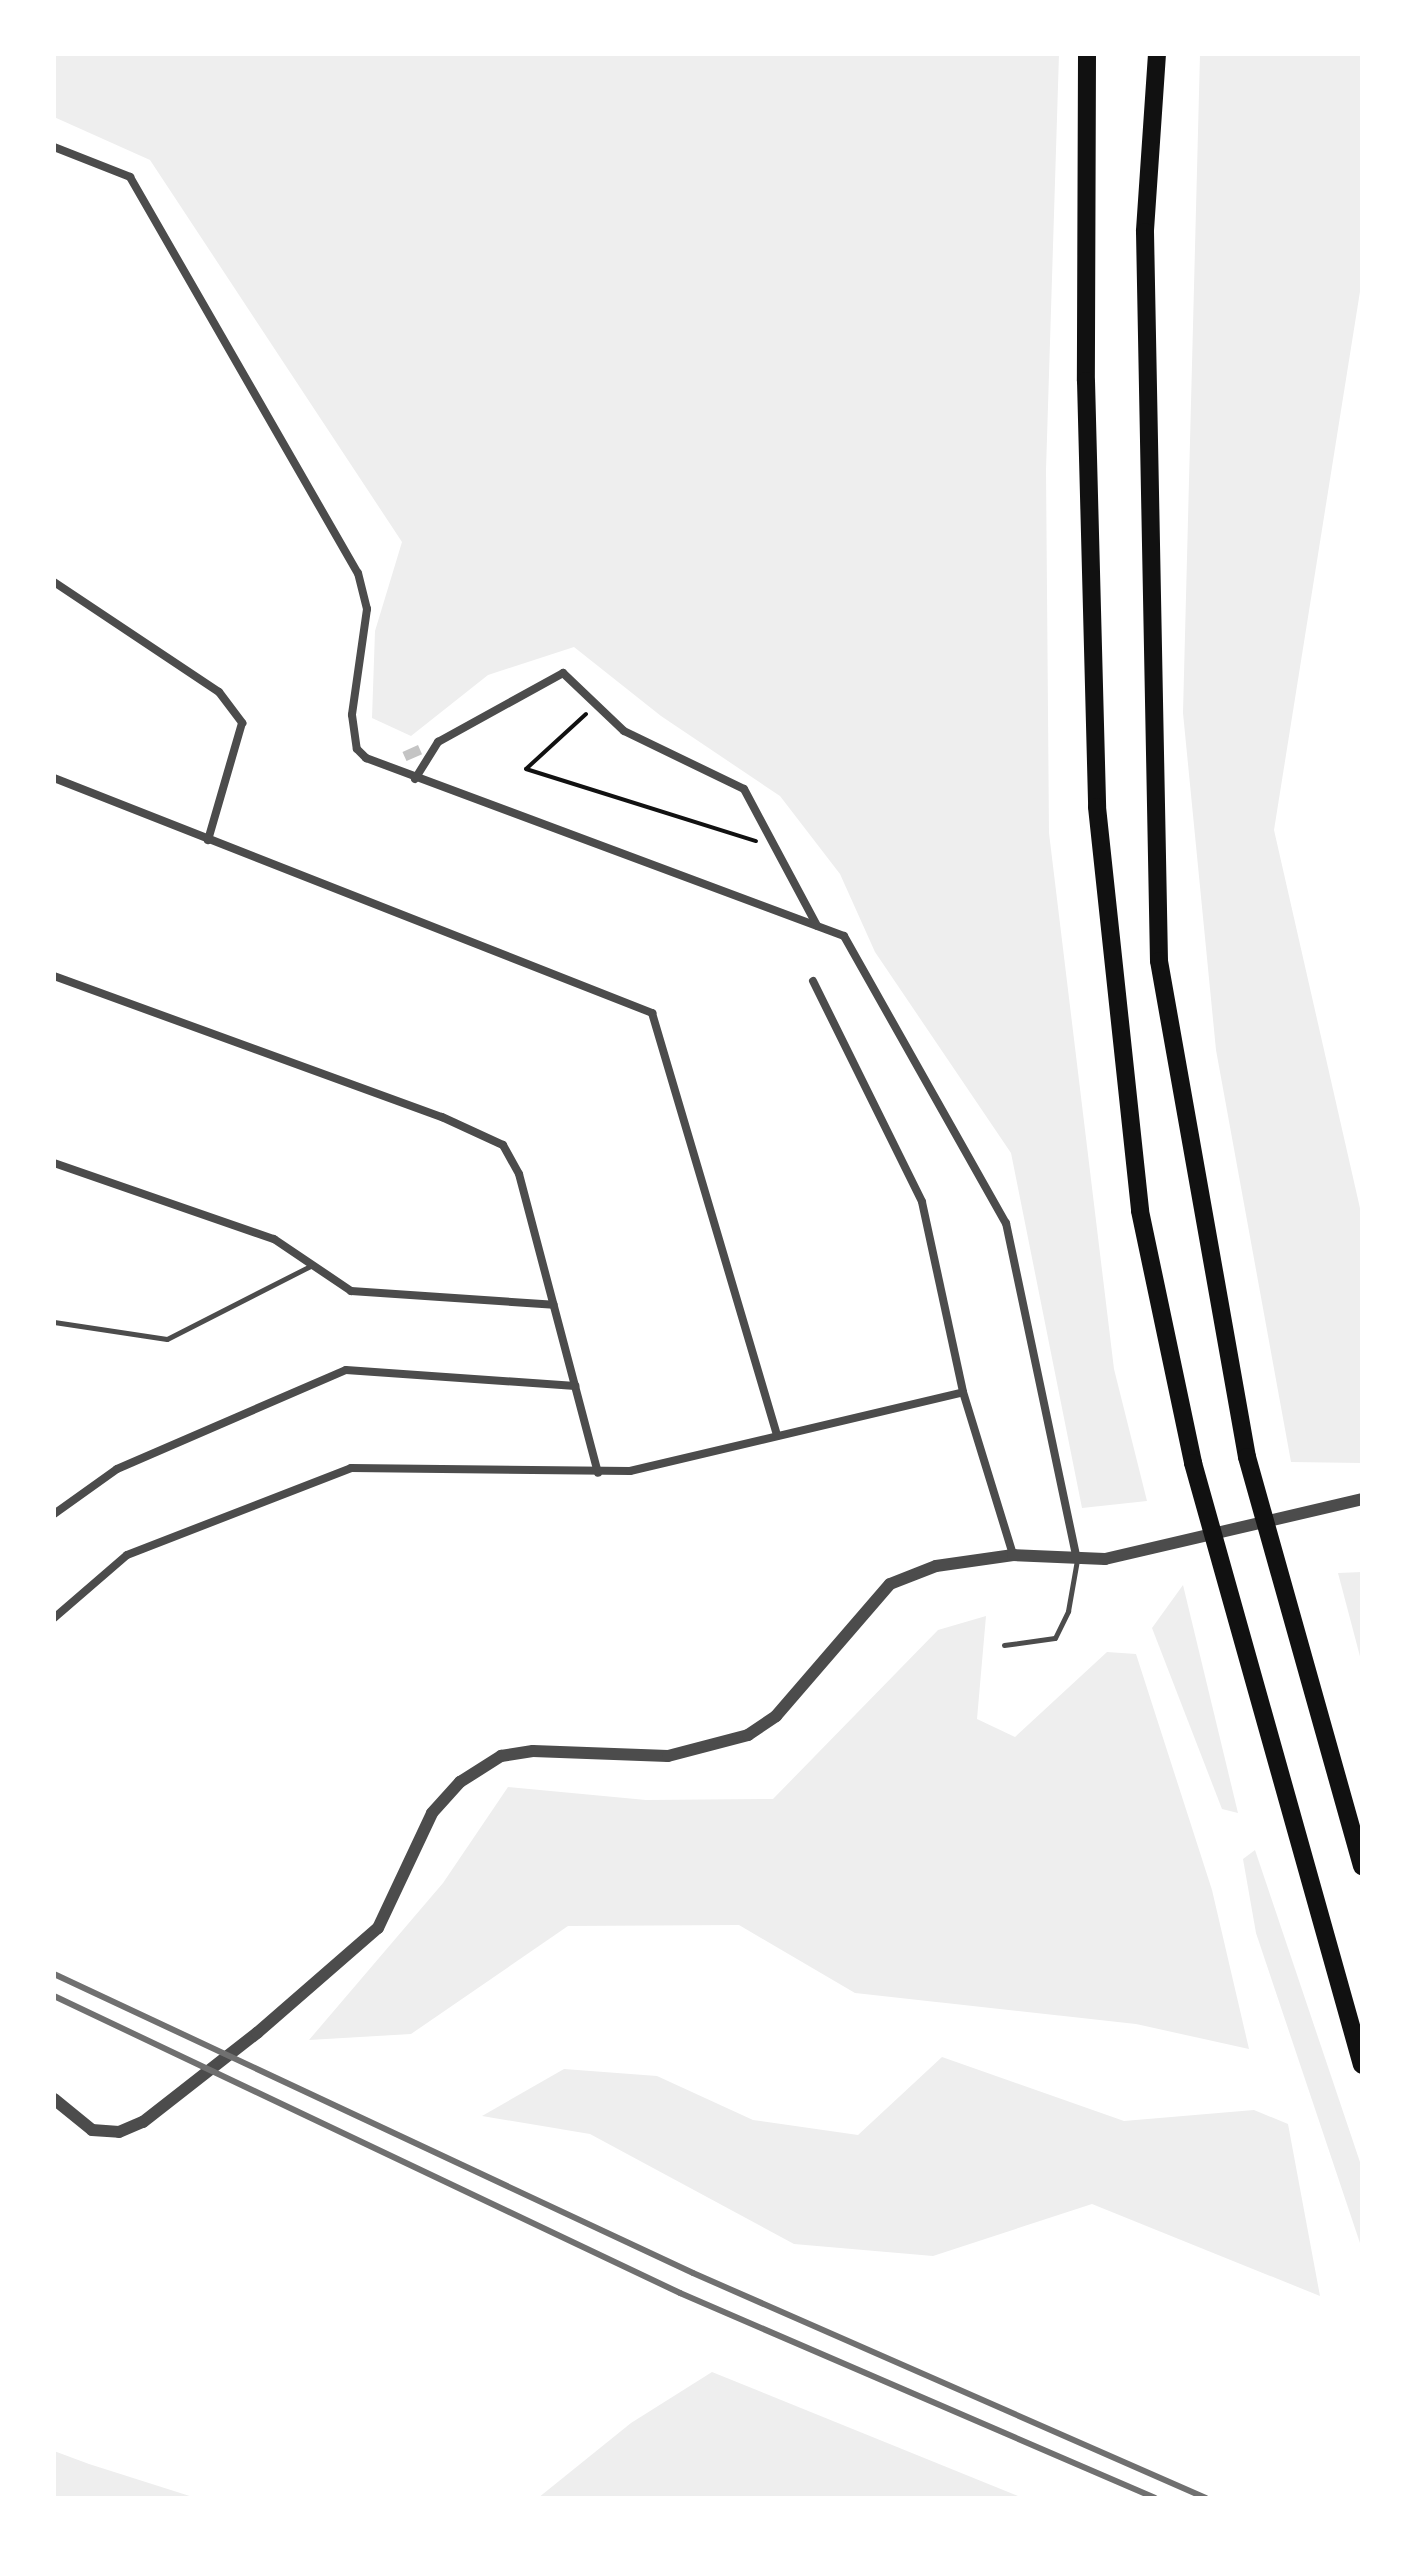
<!DOCTYPE html>
<style>
body{margin:0}
#map{position:relative;width:1416px;height:2552px;overflow:hidden;background:#fff;font-family:"Crimson Pro",serif}
div>[style]{position:absolute}
[style*='--x']{left:calc(var(--x)*1px);top:calc(var(--y)*1px);width:calc(var(--w)*1px);rotate:calc(var(--a)*1deg)}
.green>*{inset:0;background:#eee}
.building>*{inset:0;background:#c4c4c4;transform-origin:0 0}
.path>*{height:4px;margin:-2px;padding:0 2px;transform-origin:2px;border-radius:2px;background:#111}
.service>*{height:5px;margin:-2.5px;padding:0 2.5px;transform-origin:2.5px;border-radius:2.5px;background:#4c4c4c}
.minor>*{height:8px;margin:-4px;padding:0 4px;transform-origin:4px;border-radius:4px;background:#4c4c4c}
.tertiary>*{height:12px;margin:-6px;padding:0 6px;transform-origin:6px;border-radius:6px;background:#4c4c4c}
.motorway>*{height:18px;margin:-9px;padding:0 9px;transform-origin:9px;border-radius:9px;background:#111}
.rail>*{height:6px;margin:-3px;padding:0 3px;transform-origin:3px;border-radius:3px;background:#707070}
span{translate:-50% -50%;white-space:nowrap;text-align:center;line-height:1.15;-webkit-text-stroke:8px #fff;paint-order:stroke}
.frame{position:absolute;inset:0;border:56px solid #fff;pointer-events:none}
</style>
<div id="map">
<div class="green">
<div style="clip-path:polygon(54px 54px,1059px 54px,1046px 470px,1049px 833px,1114px 1369px,1147px 1501px,1082px 1508px,1011px 1153px,875px 952px,840px 874px,780px 796px,661px 716px,574px 647px,488px 675px,411px 736px,372px 718px,375px 631px,402px 542px,150px 160px,54px 117px)"></div>
<div style="clip-path:polygon(1200px 54px,1362px 54px,1362px 279px,1274px 830px,1362px 1217px,1362px 1463px,1291px 1462px,1216px 1050px,1183px 713px)"></div>
<div style="clip-path:polygon(1362px 1572px,1362px 1664px,1338px 1573px)"></div>
<div style="clip-path:polygon(1183px 1585px,1238px 1813px,1222px 1809px,1152px 1628px)"></div>
<div style="clip-path:polygon(986px 1616px,977px 1719px,1015px 1737px,1107px 1652px,1136px 1654px,1212px 1890px,1249px 2049px,1136px 2024px,855px 1993px,739px 1925px,568px 1926px,411px 2034px,309px 2040px,443px 1883px,508px 1787px,646px 1800px,773px 1799px,938px 1630px)"></div>
<div style="clip-path:polygon(1255px 1850px,1362px 2168px,1362px 2249px,1256px 1933px,1243px 1859px)"></div>
<div style="clip-path:polygon(942px 2057px,1124px 2121px,1254px 2110px,1288px 2124px,1320px 2296px,1092px 2204px,933px 2256px,794px 2244px,590px 2134px,482px 2116px,564px 2069px,657px 2076px,753px 2120px,858px 2135px)"></div>
<div style="clip-path:polygon(712px 2372px,1023px 2498px,538px 2498px,631px 2423px)"></div>
<div style="clip-path:polygon(54px 2451px,89px 2464px,196px 2498px,54px 2498px)"></div>
</div>
<div class="building">
<div style="left:418px;top:745px;width:10px;height:17px;rotate:66deg"></div>
</div>
<div class="path">
<div style="--x:586;--y:714;--w:81;--a:137.5"></div>
<div style="--x:526;--y:769;--w:241;--a:17.4"></div>
</div>
<div class="service">
<div style="--x:54;--y:1322;--w:114;--a:8.6"></div>
<div style="--x:167;--y:1339;--w:161;--a:-27"></div>
<div style="--x:1004;--y:1645;--w:51;--a:-7.8"></div>
<div style="--x:1055;--y:1638;--w:30;--a:-64"></div>
<div style="--x:1068;--y:1611;--w:52;--a:-80"></div>
</div>
<div class="minor">
<div style="--x:54;--y:147;--w:82;--a:21.5"></div>
<div style="--x:130;--y:177;--w:457;--a:60.1"></div>
<div style="--x:358;--y:573;--w:37;--a:76"></div>
<div style="--x:367;--y:609;--w:107;--a:98.1"></div>
<div style="--x:352;--y:715;--w:34;--a:82"></div>
<div style="--x:357;--y:749;--w:13;--a:45"></div>
<div style="--x:366;--y:758;--w:510;--a:20.42"></div>
<div style="--x:844;--y:936;--w:330;--a:60.6"></div>
<div style="--x:1006;--y:1223;--w:343;--a:78.1"></div>
<div style="--x:54;--y:582;--w:198;--a:33.7"></div>
<div style="--x:219;--y:692;--w:39;--a:53"></div>
<div style="--x:242;--y:723;--w:122;--a:106.2"></div>
<div style="--x:54;--y:778;--w:643;--a:21.45"></div>
<div style="--x:652;--y:1013;--w:441;--a:73.5"></div>
<div style="--x:415;--y:779;--w:44;--a:-58.1"></div>
<div style="--x:438;--y:742;--w:143;--a:-28.9"></div>
<div style="--x:563;--y:673;--w:84;--a:43.6"></div>
<div style="--x:624;--y:731;--w:133;--a:25.8"></div>
<div style="--x:744;--y:789;--w:155;--a:61.9"></div>
<div style="--x:54;--y:976;--w:413;--a:20"></div>
<div style="--x:442;--y:1117;--w:67;--a:24.7"></div>
<div style="--x:503;--y:1145;--w:33;--a:61"></div>
<div style="--x:519;--y:1174;--w:309;--a:75.2"></div>
<div style="--x:813;--y:981;--w:246;--a:63.7"></div>
<div style="--x:922;--y:1202;--w:194;--a:77.8"></div>
<div style="--x:54;--y:1163;--w:233;--a:19.1"></div>
<div style="--x:274;--y:1239;--w:93;--a:34"></div>
<div style="--x:351;--y:1291;--w:203;--a:3.9"></div>
<div style="--x:54;--y:1514;--w:77;--a:-35.5"></div>
<div style="--x:117;--y:1469;--w:249;--a:-23.4"></div>
<div style="--x:346;--y:1370;--w:230;--a:4"></div>
<div style="--x:54;--y:1618;--w:96;--a:-40.8"></div>
<div style="--x:127;--y:1555;--w:240;--a:-21.2"></div>
<div style="--x:351;--y:1468;--w:279;--a:0.6"></div>
<div style="--x:630;--y:1471;--w:342;--a:-13.3"></div>
<div style="--x:963;--y:1392;--w:170;--a:72.9"></div>
</div>
<div class="tertiary">
<div style="--x:54;--y:2099;--w:49;--a:39.2"></div>
<div style="--x:92;--y:2130;--w:27;--a:4"></div>
<div style="--x:119;--y:2132;--w:26;--a:-23"></div>
<div style="--x:143;--y:2122;--w:145;--a:-38"></div>
<div style="--x:257;--y:2033;--w:160;--a:-41"></div>
<div style="--x:378;--y:1928;--w:127;--a:-64.8"></div>
<div style="--x:432;--y:1813;--w:42;--a:-47.9"></div>
<div style="--x:460;--y:1782;--w:49;--a:-32.4"></div>
<div style="--x:501;--y:1756;--w:32;--a:-9"></div>
<div style="--x:533;--y:1751;--w:135;--a:2.1"></div>
<div style="--x:668;--y:1756;--w:83;--a:-14.7"></div>
<div style="--x:748;--y:1735;--w:34;--a:-34"></div>
<div style="--x:776;--y:1716;--w:174;--a:-49.2"></div>
<div style="--x:890;--y:1584;--w:49;--a:-21.4"></div>
<div style="--x:936;--y:1566;--w:78;--a:-8.1"></div>
<div style="--x:1013;--y:1555;--w:92;--a:2.5"></div>
<div style="--x:1105;--y:1559;--w:264;--a:-13.1"></div>
</div>
<div class="motorway">
<div style="--x:1087;--y:54;--w:327;--a:90.2"></div>
<div style="--x:1086;--y:381;--w:426;--a:88.5"></div>
<div style="--x:1097;--y:807;--w:406;--a:83.9"></div>
<div style="--x:1140;--y:1211;--w:258;--a:78.1"></div>
<div style="--x:1193;--y:1463;--w:625;--a:74.32"></div>
<div style="--x:1157;--y:54;--w:178;--a:93.9"></div>
<div style="--x:1145;--y:232;--w:729;--a:88.9"></div>
<div style="--x:1159;--y:961;--w:504;--a:79.94"></div>
<div style="--x:1247;--y:1457;--w:425;--a:74.3"></div>
</div>
<div class="rail">
<div style="--x:54;--y:1974;--w:705;--a:25.08"></div>
<div style="--x:693;--y:2273;--w:560;--a:23.68"></div>
<div style="--x:54;--y:1996;--w:693;--a:25.38"></div>
<div style="--x:680;--y:2293;--w:517;--a:23.34"></div>
</div>
<div class="frame"></div>
</div>
